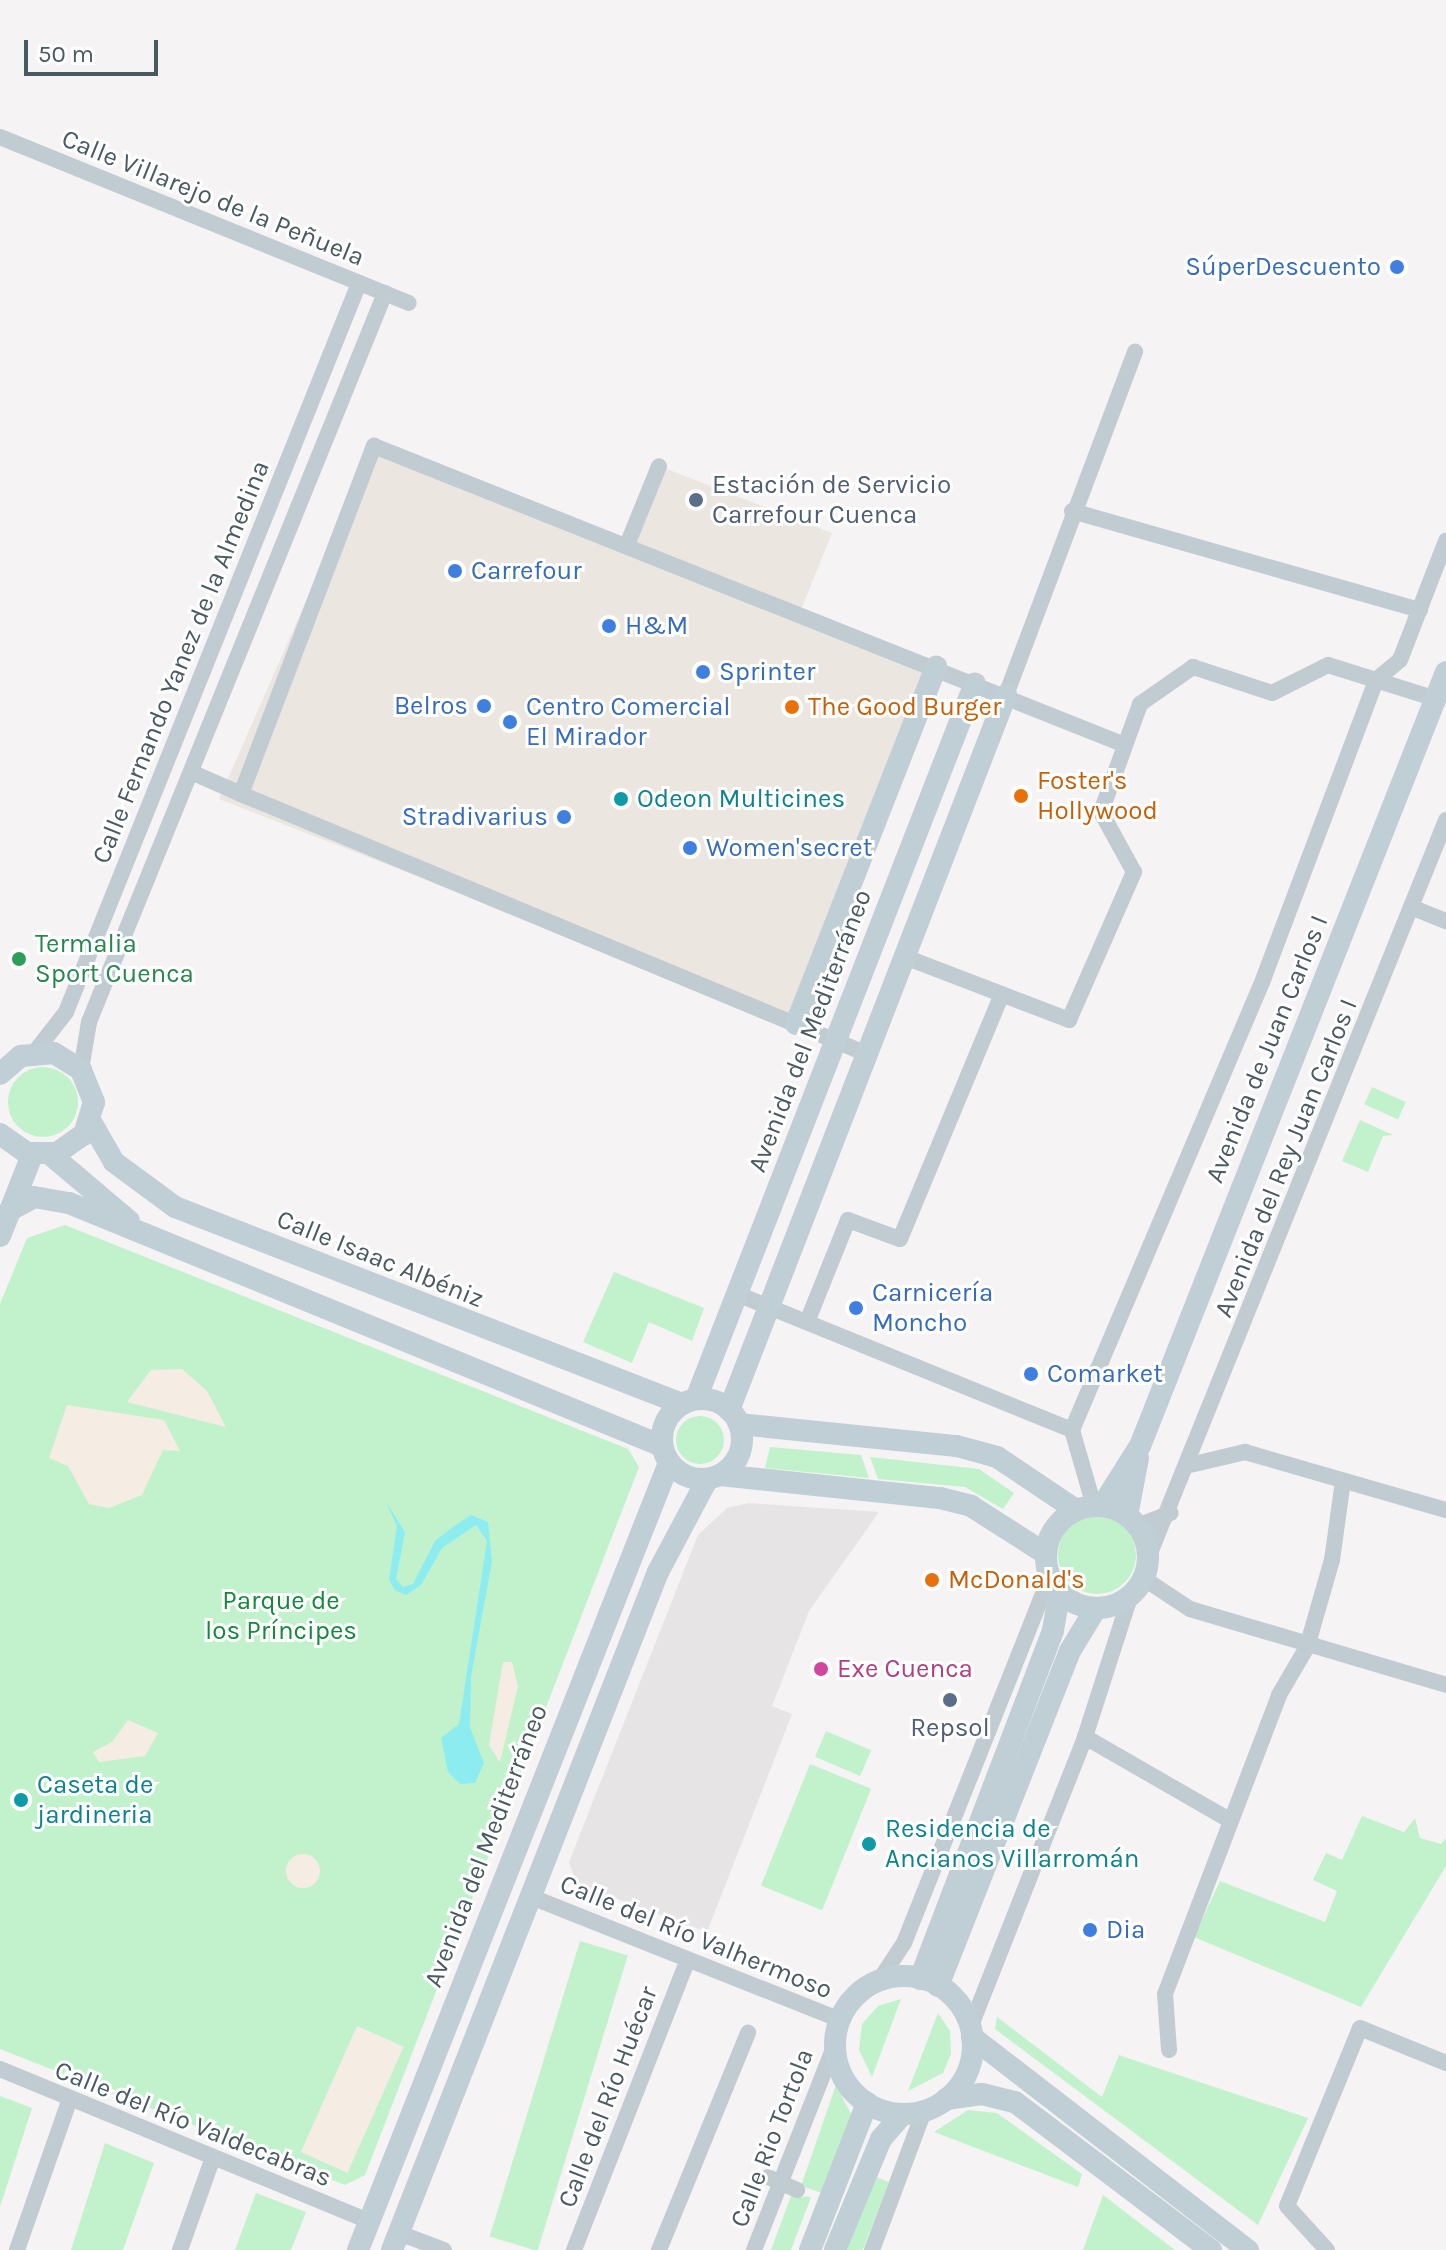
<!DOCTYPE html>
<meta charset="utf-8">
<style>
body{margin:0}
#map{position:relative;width:1446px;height:2250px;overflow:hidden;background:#f5f3f3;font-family:Karla,sans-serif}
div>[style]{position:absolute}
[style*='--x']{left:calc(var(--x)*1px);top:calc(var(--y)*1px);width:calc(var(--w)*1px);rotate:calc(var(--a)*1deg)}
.commercial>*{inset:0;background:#ebe6e0}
.education>*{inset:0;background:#e6e4e5}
.green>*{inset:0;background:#c2f2cc;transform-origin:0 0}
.round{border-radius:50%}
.sand>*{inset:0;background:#f5ede4;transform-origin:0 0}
.water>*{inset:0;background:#8decf0}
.street>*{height:16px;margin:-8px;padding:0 8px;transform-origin:8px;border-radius:8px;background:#c0ccd2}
.secondary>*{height:22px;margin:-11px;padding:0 11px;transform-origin:11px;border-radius:11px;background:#c0ced6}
.secondary>.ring{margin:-11px;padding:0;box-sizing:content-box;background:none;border:22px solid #c0ced6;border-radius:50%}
.dots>*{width:22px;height:22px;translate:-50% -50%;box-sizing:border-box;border:4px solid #fff;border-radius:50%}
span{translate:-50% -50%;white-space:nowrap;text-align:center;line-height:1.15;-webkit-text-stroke:6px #fff;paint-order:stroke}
.street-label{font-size:26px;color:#495a61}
.shop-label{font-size:26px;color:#366cbe}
.right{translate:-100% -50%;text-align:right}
.left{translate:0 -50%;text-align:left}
.service-label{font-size:26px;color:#4e5e75}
.food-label{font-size:26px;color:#c56008}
.culture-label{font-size:26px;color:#0d838f}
.leisure-label{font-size:26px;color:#27864d}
.park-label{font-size:26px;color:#14883b}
.hotel-label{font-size:26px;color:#b23c85}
.scale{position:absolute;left:24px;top:40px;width:134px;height:36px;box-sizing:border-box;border:4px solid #495a61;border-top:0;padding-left:10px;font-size:24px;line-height:28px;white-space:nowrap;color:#495a61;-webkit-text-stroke:6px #fff;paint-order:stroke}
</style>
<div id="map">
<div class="commercial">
<div style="clip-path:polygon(374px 446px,627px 545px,659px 466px,832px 533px,800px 612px,936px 666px,796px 1024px,219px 799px)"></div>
</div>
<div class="education">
<div style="clip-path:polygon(748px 1503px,879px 1512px,809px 1611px,772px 1706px,792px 1714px,707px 1932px,577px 1884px,569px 1862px,698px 1535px,727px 1508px)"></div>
</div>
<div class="green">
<div class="round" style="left:8px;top:1067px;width:70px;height:70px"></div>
<div style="left:1372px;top:1087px;width:37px;height:19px;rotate:24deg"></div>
<div style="clip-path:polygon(1360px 1120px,1393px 1135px,1383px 1136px,1368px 1172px,1342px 1161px)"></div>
<div style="clip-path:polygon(65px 1225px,628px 1449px,639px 1467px,365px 2175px,345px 2185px,0 2049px,0 1304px,27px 1238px)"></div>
<div style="clip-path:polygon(614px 1272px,704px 1308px,692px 1341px,649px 1322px,632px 1363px,583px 1342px)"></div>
<div class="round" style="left:676px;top:1416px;width:48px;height:48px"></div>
<div style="clip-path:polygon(770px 1447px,861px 1455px,869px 1478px,765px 1468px)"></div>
<div style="clip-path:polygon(870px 1457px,979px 1469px,1014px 1493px,1003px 1509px,965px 1487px,878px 1479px)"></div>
<div class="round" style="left:1058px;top:1516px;width:78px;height:78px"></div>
<div style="left:826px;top:1731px;width:49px;height:28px;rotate:23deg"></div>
<div style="left:810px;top:1764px;width:66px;height:131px;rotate:22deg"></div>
<div style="clip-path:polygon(1362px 1816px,1404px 1832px,1415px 1818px,1420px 1838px,1441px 1844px,1446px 1838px,1446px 1866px,1361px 2007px,1194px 1937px,1220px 1881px,1325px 1922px,1337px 1891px,1313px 1880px,1326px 1853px,1342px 1860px)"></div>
<div style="left:580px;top:1941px;width:50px;height:309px;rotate:17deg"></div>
<div style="clip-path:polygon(901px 1999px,872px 2077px,859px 2050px,862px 2024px,878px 2006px)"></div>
<div style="clip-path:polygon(938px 2013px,950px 2031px,951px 2054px,943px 2073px,908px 2091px)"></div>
<div style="clip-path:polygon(997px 2017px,1102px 2097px,1119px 2055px,1308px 2118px,1258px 2225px,995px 2029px)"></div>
<div style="clip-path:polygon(836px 2085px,852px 2116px,825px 2194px,801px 2186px)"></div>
<div style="clip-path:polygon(0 2096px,32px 2108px,0 2207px)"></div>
<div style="clip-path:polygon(968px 2110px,997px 2113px,1082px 2174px,1078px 2187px,934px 2132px)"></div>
<div style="clip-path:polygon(105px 2143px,154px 2163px,123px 2250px,71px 2250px)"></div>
<div style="left:873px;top:2176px;width:17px;height:79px;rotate:21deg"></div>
<div style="clip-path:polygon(256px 2193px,306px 2212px,291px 2250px,235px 2250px)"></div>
<div style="clip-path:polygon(1103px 2195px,1175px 2250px,1083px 2250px)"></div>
<div style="clip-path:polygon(791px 2196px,811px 2197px,791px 2250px,771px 2250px)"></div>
</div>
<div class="sand">
<div style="clip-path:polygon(182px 1369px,207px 1391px,226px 1427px,127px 1402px,151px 1370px)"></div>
<div style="clip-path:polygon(67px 1405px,164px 1420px,180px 1451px,163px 1450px,142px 1495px,109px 1508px,89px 1504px,68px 1466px,49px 1458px)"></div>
<div style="clip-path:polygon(503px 1662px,512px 1662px,518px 1686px,500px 1762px,489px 1745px)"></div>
<div style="clip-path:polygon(128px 1720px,158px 1733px,145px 1756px,99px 1762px,93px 1752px,112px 1742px)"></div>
<div class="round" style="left:286px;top:1854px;width:34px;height:34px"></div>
<div style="left:357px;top:2026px;width:51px;height:138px;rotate:24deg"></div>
</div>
<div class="water">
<div style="clip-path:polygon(385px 1500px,405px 1532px,396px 1579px,403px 1587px,413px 1584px,435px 1541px,453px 1527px,471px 1515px,488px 1522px,492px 1561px,471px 1677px,470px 1727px,484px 1763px,475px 1783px,460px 1784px,448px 1772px,441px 1738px,459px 1724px,487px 1541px,476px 1525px,442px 1548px,421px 1585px,406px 1595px,395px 1590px,389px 1580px,397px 1526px)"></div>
</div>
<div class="street">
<div style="--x:0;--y:137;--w:441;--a:22.1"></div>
<div style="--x:1072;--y:511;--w:362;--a:15.9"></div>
<div style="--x:627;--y:545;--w:85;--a:-67.9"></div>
<div style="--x:1006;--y:695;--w:367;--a:-69.4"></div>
<div style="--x:191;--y:772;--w:55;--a:23.7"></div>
<div style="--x:1411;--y:907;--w:38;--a:22"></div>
<div style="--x:905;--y:957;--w:176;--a:21"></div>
<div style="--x:1069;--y:1020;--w:162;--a:-66.3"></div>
<div style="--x:1134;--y:872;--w:68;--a:-118.8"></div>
<div style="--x:1101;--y:812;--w:115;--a:-70.1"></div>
<div style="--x:1140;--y:704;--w:65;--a:-34.9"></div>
<div style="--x:1193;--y:667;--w:83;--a:18.2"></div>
<div style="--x:1272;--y:693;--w:63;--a:-26.6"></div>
<div style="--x:1328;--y:665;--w:113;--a:17.5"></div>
<div style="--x:34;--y:1053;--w:52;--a:-52"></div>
<div style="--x:66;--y:1012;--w:786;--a:-68.1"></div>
<div style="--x:867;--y:1054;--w:678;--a:-157.45"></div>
<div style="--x:241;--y:794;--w:373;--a:-69.1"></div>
<div style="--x:374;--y:446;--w:808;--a:21.71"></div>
<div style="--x:81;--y:1070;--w:49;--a:-80.5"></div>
<div style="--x:89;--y:1022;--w:787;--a:-67.9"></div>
<div style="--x:737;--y:1294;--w:362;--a:22.1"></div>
<div style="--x:1072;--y:1430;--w:79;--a:73.9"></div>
<div style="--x:807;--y:1322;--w:110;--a:-68.1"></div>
<div style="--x:848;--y:1220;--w:55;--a:20.1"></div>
<div style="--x:900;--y:1239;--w:265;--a:-67.4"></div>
<div style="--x:1072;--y:1430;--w:492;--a:-67"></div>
<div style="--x:1264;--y:977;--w:317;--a:-69.3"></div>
<div style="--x:1376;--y:680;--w:31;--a:-40"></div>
<div style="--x:1400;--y:660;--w:128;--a:-68.9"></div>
<div style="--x:1190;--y:1465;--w:57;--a:-13.3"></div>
<div style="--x:1245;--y:1452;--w:209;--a:16.1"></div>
<div style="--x:1137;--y:1526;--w:36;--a:-21"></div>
<div style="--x:1148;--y:1558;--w:796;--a:-68.01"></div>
<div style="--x:1143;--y:1578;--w:56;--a:33.4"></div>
<div style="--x:1190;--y:1609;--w:267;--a:16.5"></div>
<div style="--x:1085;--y:1737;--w:168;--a:29.9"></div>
<div style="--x:534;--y:1898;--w:329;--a:21.7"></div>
<div style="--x:879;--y:1981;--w:45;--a:-56.7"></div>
<div style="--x:904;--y:1943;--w:395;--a:-68.3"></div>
<div style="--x:970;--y:2028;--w:313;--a:-68.4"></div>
<div style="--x:1085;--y:1737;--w:150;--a:-72.2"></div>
<div style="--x:1169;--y:2050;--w:56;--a:-94.1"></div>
<div style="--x:1165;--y:1994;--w:320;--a:-69.1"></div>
<div style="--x:1279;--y:1695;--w:56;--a:-59.7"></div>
<div style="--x:1307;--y:1647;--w:91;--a:-74"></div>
<div style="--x:1332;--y:1560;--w:80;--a:-82.1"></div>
<div style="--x:0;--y:2069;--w:399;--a:22.4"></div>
<div style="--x:768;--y:2177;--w:32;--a:24"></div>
<div style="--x:399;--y:2233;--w:48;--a:20.7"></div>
<div style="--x:17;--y:2250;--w:160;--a:-70.7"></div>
<div style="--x:180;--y:2250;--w:96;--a:-70.4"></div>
<div style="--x:574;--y:2250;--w:310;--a:-68.6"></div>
<div style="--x:659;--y:2250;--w:235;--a:-67.7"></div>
<div style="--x:754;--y:2250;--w:221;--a:-68.5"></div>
<div style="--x:872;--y:2250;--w:148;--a:-69.5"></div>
<div style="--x:1327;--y:2250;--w:59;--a:-132.3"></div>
<div style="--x:1287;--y:2206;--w:192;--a:-67.7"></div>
<div style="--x:1360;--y:2028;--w:93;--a:22.1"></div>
</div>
<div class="secondary">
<div style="--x:796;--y:1024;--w:384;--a:-68.6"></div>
<div style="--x:0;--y:1074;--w:28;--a:-41"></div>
<div style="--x:21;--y:1056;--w:33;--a:-5"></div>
<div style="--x:54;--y:1053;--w:32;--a:32"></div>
<div style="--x:81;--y:1070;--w:35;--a:68"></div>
<div style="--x:94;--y:1102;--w:34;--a:107"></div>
<div style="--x:84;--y:1134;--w:33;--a:145"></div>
<div style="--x:57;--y:1153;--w:30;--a:180"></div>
<div style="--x:27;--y:1153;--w:33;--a:-145"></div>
<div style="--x:91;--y:1122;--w:46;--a:60.1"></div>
<div style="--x:114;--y:1162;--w:76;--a:36.4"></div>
<div style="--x:175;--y:1207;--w:544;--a:21.23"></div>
<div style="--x:51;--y:1155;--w:102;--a:40.2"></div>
<div style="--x:10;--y:1210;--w:27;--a:-28"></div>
<div style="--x:34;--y:1197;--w:36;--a:10"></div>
<div style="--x:69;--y:1203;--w:641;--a:22.28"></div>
<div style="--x:0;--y:1236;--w:87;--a:-68.4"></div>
<div class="ring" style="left:662px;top:1399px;width:58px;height:58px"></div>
<div style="--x:696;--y:1399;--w:768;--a:-68.71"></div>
<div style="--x:729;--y:1410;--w:767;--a:-68.82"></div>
<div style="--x:739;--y:1424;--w:219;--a:5.8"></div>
<div style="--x:957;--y:1446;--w:41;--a:15.4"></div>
<div style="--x:997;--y:1457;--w:95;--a:33.9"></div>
<div style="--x:720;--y:1475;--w:221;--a:6"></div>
<div style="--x:940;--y:1498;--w:32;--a:14"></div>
<div style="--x:971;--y:1506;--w:89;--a:32.6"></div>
<div style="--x:1102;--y:1506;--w:71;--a:-57.7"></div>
<div style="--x:1140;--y:1446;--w:832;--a:-68.43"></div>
<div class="ring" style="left:1046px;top:1506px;width:80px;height:80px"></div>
<div style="--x:1127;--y:1516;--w:59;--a:-79.3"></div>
<div class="ring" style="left:835px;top:1976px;width:116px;height:116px"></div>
<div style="--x:920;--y:1979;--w:373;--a:-69.1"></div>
<div style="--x:1053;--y:1630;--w:39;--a:-80"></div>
<div style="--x:938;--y:1986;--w:360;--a:-68.5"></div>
<div style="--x:1070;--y:1651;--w:50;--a:-58.8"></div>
<div style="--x:972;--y:2037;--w:349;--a:37.7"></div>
<div style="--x:946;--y:2099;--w:36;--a:-8"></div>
<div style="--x:982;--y:2094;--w:34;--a:14"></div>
<div style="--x:1015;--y:2102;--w:246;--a:37.1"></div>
<div style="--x:358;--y:2250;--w:846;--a:-68.44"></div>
<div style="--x:392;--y:2250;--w:728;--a:-68.58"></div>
<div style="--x:658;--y:1572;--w:104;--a:-62"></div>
<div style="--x:810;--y:2250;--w:158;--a:-68.8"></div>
<div style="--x:835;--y:2250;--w:120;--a:-67.5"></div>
<div style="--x:881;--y:2139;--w:33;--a:-49"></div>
</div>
<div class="dots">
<div style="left:1397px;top:267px;background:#3f7fe0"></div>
<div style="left:696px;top:500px;background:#5c6f8a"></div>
<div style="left:455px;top:571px;background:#3f7fe0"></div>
<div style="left:609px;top:626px;background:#3f7fe0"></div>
<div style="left:703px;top:672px;background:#3f7fe0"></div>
<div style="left:484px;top:706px;background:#3f7fe0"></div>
<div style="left:792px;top:707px;background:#e8710a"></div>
<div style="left:510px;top:722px;background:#3f7fe0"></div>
<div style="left:1021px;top:796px;background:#e8710a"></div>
<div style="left:621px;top:799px;background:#0f9aa8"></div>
<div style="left:564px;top:817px;background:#3f7fe0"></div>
<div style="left:690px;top:848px;background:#3f7fe0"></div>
<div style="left:19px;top:959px;background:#2e9e5b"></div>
<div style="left:856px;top:1308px;background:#3f7fe0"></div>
<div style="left:1031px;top:1374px;background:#3f7fe0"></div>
<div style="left:932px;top:1580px;background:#e8710a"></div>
<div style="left:821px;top:1669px;background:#d1479c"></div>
<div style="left:950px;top:1700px;background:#5c6f8a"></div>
<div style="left:21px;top:1800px;background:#0f9aa8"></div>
<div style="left:869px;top:1844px;background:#0f9aa8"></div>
<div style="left:1090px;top:1930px;background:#3f7fe0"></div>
</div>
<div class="street-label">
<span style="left:213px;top:198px;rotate:22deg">Calle Villarejo de la Peñuela</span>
<span style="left:181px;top:662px;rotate:-68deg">Calle Fernando Yanez de la Almedina</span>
<span style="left:810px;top:1031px;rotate:-69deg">Avenida del Mediterráneo</span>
<span style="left:1267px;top:1049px;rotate:-68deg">Avenida de Juan Carlos I</span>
<span style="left:1286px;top:1158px;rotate:-68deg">Avenida del Rey Juan Carlos I</span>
<span style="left:380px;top:1259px;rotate:22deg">Calle Isaac Albéniz</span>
<span style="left:486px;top:1846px;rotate:-69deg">Avenida del Mediterráneo</span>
<span style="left:696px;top:1937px;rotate:22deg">Calle del Río Valhermoso</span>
<span style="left:608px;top:2097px;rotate:-69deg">Calle del Río Huécar</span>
<span style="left:193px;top:2124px;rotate:22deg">Calle del Río Valdecabras</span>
<span style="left:772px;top:2138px;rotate:-69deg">Calle Rio Tortola</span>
</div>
<div class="shop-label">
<span class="right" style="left:1381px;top:267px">SúperDescuento</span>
<span class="left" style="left:471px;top:571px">Carrefour</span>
<span class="left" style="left:625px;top:626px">H&amp;M</span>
<span class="left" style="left:719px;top:672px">Sprinter</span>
<span class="right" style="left:468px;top:706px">Belros</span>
<span class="left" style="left:526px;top:722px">Centro Comercial<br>El Mirador</span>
<span class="right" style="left:548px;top:817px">Stradivarius</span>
<span class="left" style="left:706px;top:848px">Women'secret</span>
<span class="left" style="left:872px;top:1308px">Carnicería<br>Moncho</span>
<span class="left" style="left:1047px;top:1374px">Comarket</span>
<span class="left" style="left:1106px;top:1930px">Dia</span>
</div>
<div class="service-label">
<span class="left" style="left:712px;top:500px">Estación de Servicio<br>Carrefour Cuenca</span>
<span style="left:950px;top:1728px">Repsol</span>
</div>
<div class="food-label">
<span class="left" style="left:808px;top:707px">The Good Burger</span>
<span class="left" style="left:1037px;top:796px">Foster's<br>Hollywood</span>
<span class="left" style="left:948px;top:1580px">McDonald's</span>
</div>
<div class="culture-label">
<span class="left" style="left:637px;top:799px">Odeon Multicines</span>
<span class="left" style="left:37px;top:1800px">Caseta de<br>jardineria</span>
<span class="left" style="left:885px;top:1844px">Residencia de<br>Ancianos Villarromán</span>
</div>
<div class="leisure-label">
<span class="left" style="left:35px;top:959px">Termalia<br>Sport Cuenca</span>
</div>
<div class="park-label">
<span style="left:281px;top:1616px">Parque de<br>los Príncipes</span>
</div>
<div class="hotel-label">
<span class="left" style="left:837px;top:1669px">Exe Cuenca</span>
</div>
<div class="scale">50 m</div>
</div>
